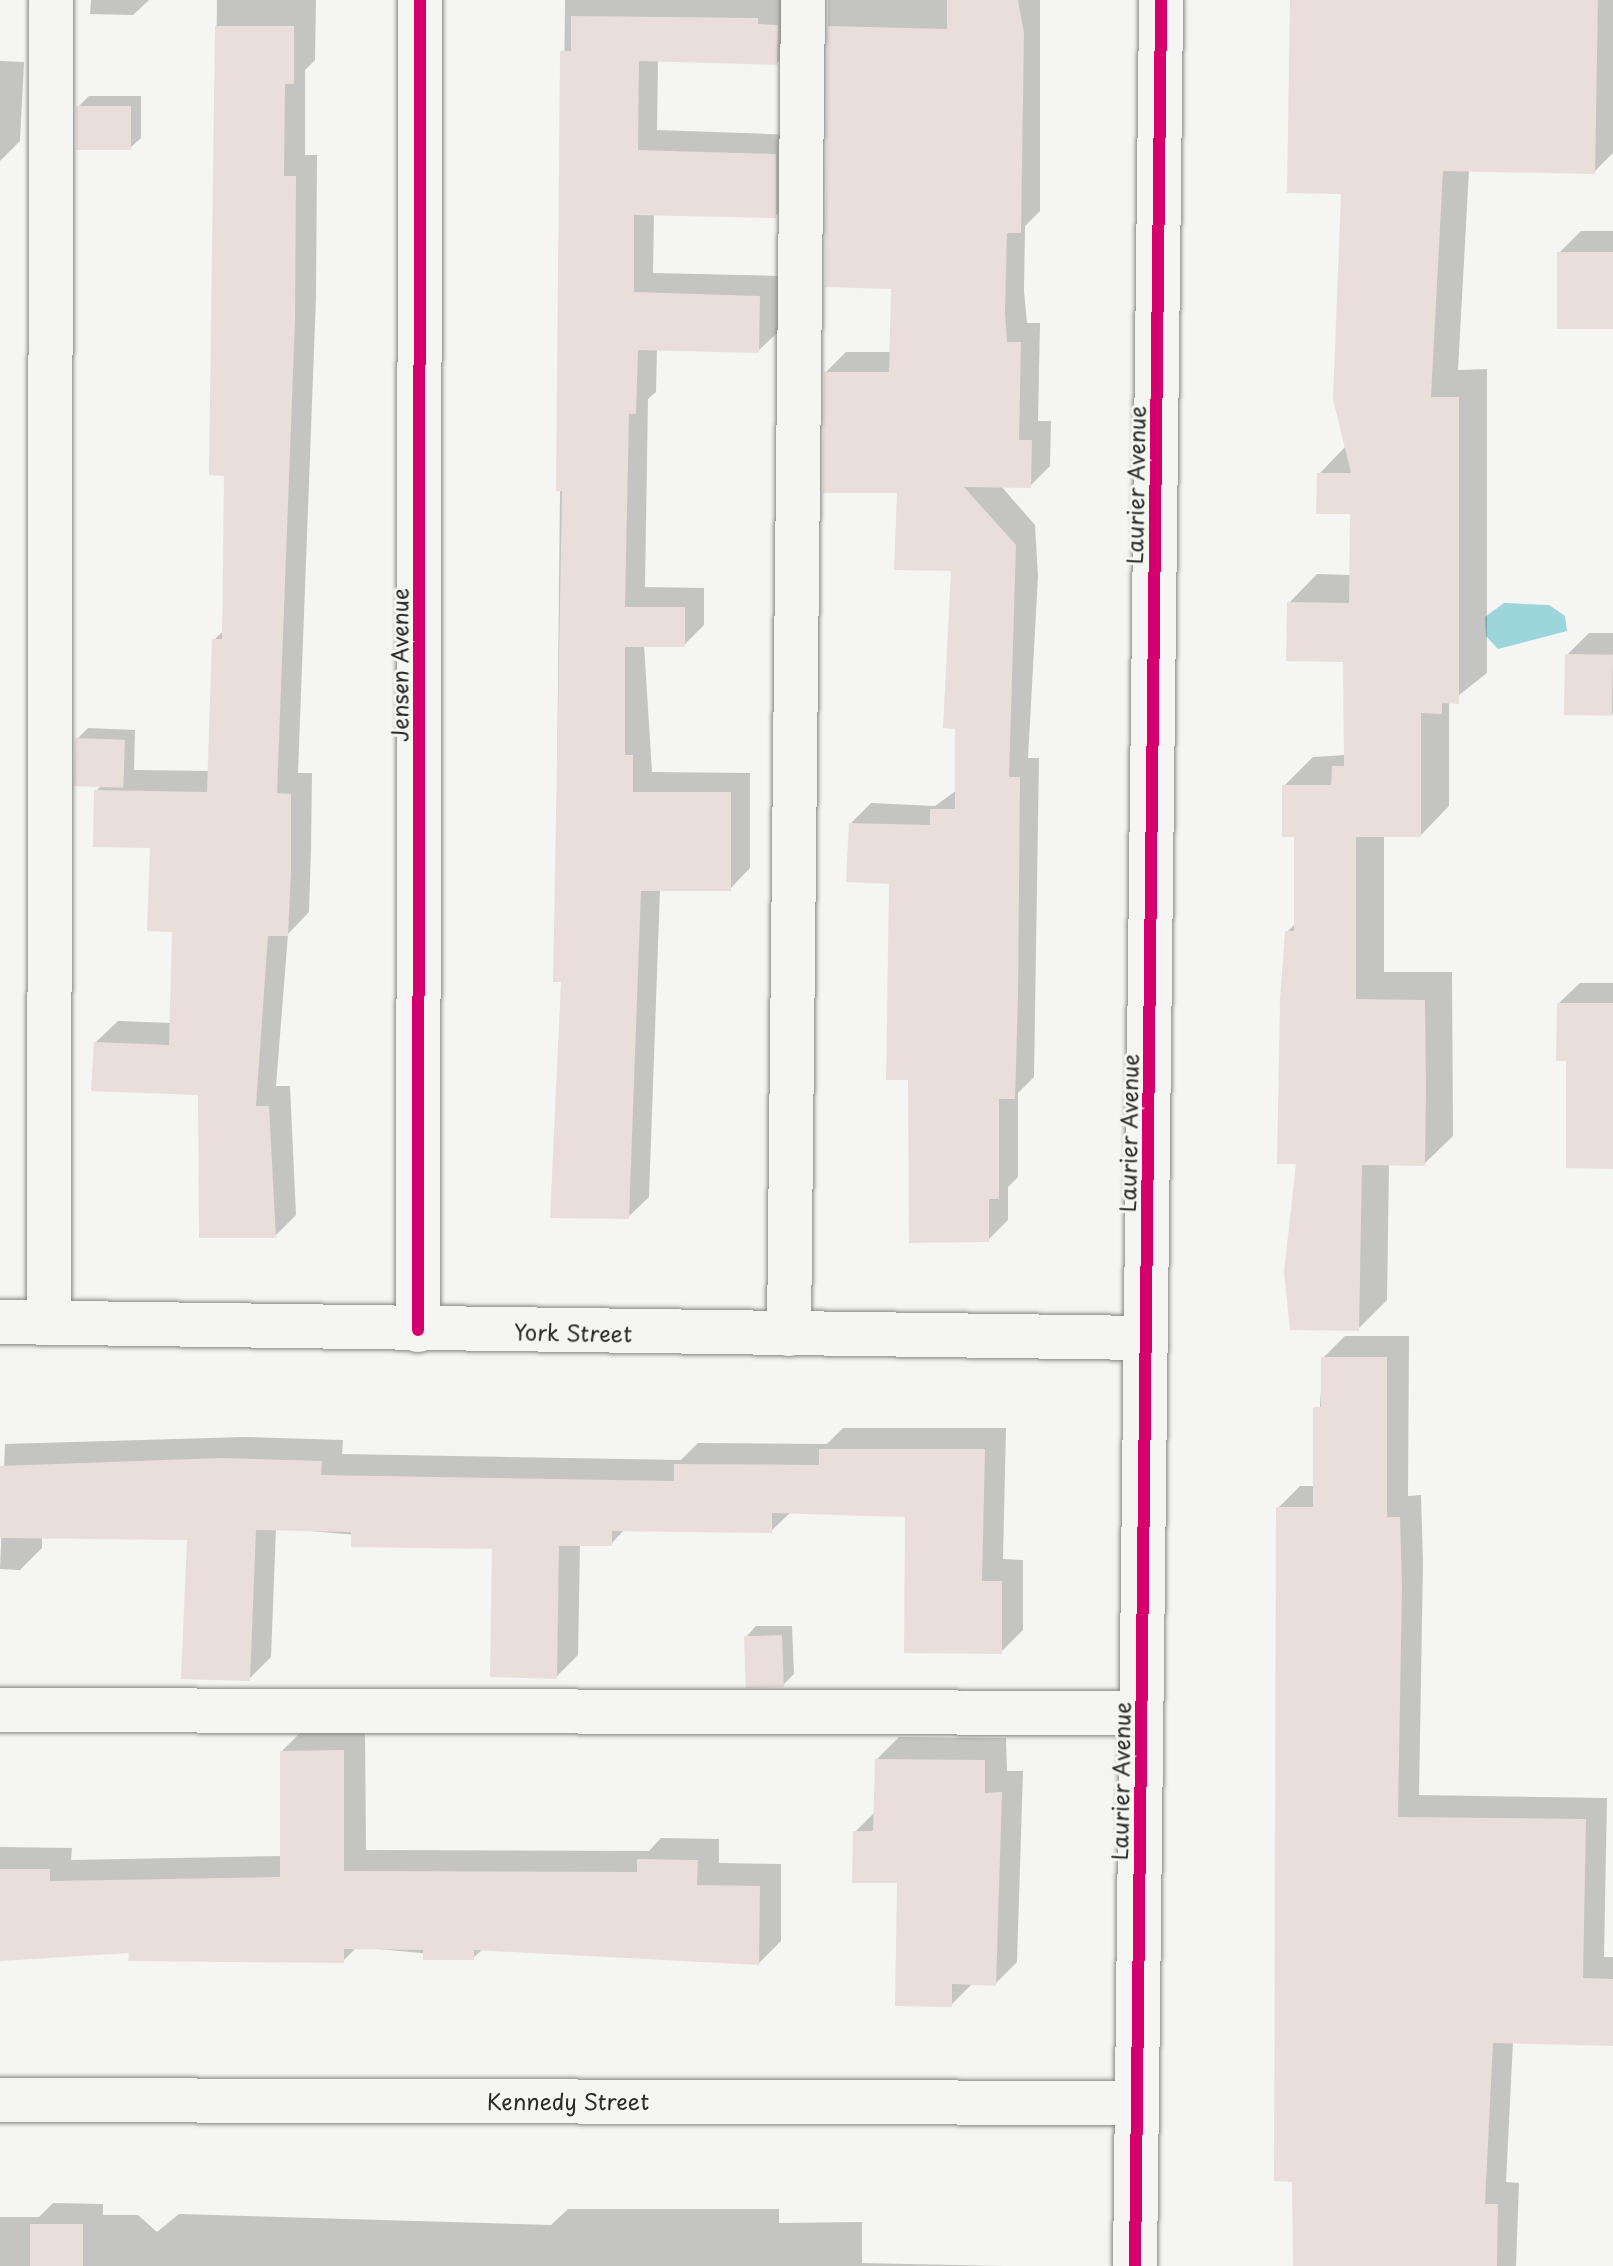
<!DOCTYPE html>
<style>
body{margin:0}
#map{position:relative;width:1613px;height:2266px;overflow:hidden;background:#f5f5f3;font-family:"Playpen Sans",sans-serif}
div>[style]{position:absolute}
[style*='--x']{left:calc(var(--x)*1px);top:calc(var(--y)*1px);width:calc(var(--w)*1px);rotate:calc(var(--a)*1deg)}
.water>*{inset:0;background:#9dd5dd}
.shadow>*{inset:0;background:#0003}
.building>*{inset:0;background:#e9ded9;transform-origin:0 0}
.roads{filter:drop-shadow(0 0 2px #868685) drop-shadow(0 0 2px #868685)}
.minor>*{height:44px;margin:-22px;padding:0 22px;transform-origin:22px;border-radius:22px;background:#f5f5f3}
.cycleway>*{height:12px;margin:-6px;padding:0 6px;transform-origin:6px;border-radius:6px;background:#d6006c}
span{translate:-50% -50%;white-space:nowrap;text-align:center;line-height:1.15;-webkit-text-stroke:6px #f6f6f2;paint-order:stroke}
.street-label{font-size:22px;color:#2b2b2b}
</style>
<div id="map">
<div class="water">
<div style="clip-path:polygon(1504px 603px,1549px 605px,1565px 616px,1567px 631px,1498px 649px,1486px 636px,1485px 617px)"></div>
</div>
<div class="shadow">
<div style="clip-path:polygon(91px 0,149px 0,133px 15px,90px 14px)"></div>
<div style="clip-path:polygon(217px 0,316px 0,315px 60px,305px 70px,305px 155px,317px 155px,316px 297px,298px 773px,312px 773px,311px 849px,309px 912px,288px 934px,276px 1086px,290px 1086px,296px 1215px,275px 1236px,200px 1093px,96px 1042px,118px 1021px,172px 1023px,174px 930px,152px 846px,96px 791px,102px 785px,77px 739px,88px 728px,135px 730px,134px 770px,210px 771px,214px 640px,224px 630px,226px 474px,211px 473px)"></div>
<div style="clip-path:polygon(565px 0,797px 0,797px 43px,777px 63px,658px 59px,657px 130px,796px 135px,795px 196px,775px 216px,654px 213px,653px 273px,780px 276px,779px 331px,758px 351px,657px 348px,656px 392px,648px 399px,645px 587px,704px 588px,704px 625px,684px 645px,644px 645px,652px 772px,750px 773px,750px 868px,730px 889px,660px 889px,649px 1197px,628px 1217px,563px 980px,555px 980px)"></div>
<div style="clip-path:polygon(828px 0,1040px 0,1040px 211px,1025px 226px,1024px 291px,1027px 323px,1040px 323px,1038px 421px,1051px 421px,1050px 466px,1030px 486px,1000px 485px,1035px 525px,1038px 576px,1028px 758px,1039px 758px,1034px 1077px,1018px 1093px,1018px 1177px,1008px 1187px,1008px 1220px,988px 1240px,910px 1078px,891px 883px,851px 823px,871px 803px,935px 806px,957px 790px,953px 569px,826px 372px,846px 352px,892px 352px,893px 287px,827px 285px)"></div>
<div style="clip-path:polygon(1292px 0,1613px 0,1613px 153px,1594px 172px,1469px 170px,1458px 370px,1487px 369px,1487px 673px,1449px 703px,1449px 806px,1421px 835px,1384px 835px,1384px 972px,1452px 972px,1453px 1136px,1424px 1164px,1389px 1164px,1387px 1300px,1358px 1329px,1298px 1162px,1287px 932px,1296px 923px,1296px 835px,1284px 786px,1313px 757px,1346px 755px,1345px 660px,1289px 603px,1317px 574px,1351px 575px,1352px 512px,1319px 474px,1346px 446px,1343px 192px)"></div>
<div style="clip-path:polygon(0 61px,24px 62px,20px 141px,0 161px)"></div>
<div style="clip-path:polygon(89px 96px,141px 96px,141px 138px,130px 148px,78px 107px)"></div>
<div style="clip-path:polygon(1581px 231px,1613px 231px,1613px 327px,1559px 253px)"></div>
<div style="clip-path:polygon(1589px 633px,1613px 633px,1613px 715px,1567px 655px)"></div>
<div style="clip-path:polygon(1580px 983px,1613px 983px,1613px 1167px,1568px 1059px,1559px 1003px)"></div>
<div style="clip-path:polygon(1345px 1336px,1409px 1336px,1408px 1496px,1421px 1495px,1423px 1563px,1419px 1795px,1607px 1798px,1604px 1957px,1613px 1957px,1613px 2044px,1513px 2042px,1506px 2182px,1519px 2183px,1516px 2266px,1298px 2266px,1278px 1508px,1300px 1486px,1315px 1486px,1323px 1358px)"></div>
<div style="clip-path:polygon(843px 1428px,1006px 1428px,1003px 1559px,1023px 1560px,1023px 1630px,1001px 1652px,907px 1515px,791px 1512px,771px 1531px,625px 1529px,611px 1544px,580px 1544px,578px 1655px,556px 1677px,494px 1547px,276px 1528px,271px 1657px,249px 1679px,189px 1538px,42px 1536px,42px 1548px,20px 1570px,0 1569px,5px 1444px,244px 1437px,343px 1440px,342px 1454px,681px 1460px,698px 1443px,827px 1444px)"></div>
<div style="clip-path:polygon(756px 1626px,792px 1626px,794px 1674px,783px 1685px,746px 1637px)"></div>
<div style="clip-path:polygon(304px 1729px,365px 1729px,366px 1850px,649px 1851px,661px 1838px,719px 1839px,719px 1863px,781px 1864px,781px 1941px,759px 1963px,483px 1949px,473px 1958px,357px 1947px,343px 1961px,131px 1951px,0 1959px,0 1847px,72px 1848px,71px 1860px,282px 1856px,282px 1751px)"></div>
<div style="clip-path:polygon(899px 1737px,1006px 1738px,1007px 1771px,1023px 1771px,1017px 1962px,995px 1984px,973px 1983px,951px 2005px,899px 1881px,855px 1832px,876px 1811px,876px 1760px)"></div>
<div style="clip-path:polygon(53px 2203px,103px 2204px,103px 2215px,138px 2215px,157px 2232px,179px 2214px,551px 2225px,568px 2209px,779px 2209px,779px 2223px,862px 2222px,862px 2263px,1003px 2266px,0 2266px,0 2217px,39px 2217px)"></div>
</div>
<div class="building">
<div style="clip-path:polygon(947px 0,1018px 0,1024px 33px,1021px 233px,1007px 233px,1005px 312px,1007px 342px,1021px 342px,1019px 440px,1032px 440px,1031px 488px,964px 487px,1016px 545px,1009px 777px,1020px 777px,1018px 998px,1015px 1099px,999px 1099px,999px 1199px,989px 1199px,989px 1242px,909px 1243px,908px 1080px,886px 1080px,889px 884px,846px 882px,849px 823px,930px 825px,930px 809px,955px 809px,955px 729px,943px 728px,951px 571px,894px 570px,897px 493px,823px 493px,824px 372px,889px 372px,891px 289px,825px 287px,828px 26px,947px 29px)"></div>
<div style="clip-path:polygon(1290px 0,1598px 0,1595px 174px,1443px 171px,1431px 397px,1459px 397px,1459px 704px,1442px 703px,1442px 714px,1421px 713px,1421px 837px,1356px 837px,1356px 999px,1425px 1000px,1426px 1088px,1425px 1166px,1362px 1165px,1359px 1331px,1290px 1330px,1284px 1272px,1296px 1164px,1277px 1164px,1280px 999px,1285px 931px,1294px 931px,1294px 837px,1282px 837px,1282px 785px,1331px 785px,1332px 766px,1344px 766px,1343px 662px,1286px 661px,1287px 602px,1349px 603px,1350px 514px,1316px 514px,1317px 473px,1351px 473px,1333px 399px,1341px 194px,1287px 193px)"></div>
<div style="clip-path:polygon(571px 16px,758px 18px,758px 24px,778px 25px,777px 65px,639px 61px,638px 150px,776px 154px,776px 218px,634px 215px,634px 292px,760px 296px,759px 353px,638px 350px,636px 414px,629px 414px,625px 607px,685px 607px,685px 647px,625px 647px,625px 755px,633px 755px,633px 792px,731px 792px,731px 891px,641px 891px,629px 1219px,550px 1218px,561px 982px,553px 982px,562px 491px,556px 491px,560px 51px,571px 51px)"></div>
<div style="clip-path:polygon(215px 26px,294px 26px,294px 84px,285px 84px,284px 176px,296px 176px,295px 320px,277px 793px,291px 794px,291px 872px,288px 936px,268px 936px,256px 1106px,269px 1106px,276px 1238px,199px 1238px,198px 1095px,91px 1091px,94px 1042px,169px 1045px,172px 932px,147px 931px,150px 848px,93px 847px,94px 790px,207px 792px,212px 639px,222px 639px,224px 476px,209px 475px)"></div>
<div style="left:76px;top:106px;width:55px;height:44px"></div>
<div style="left:1613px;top:252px;width:77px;height:56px;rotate:90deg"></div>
<div style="left:1565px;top:654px;width:48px;height:61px;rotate:1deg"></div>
<div style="left:75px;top:738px;width:50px;height:48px;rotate:2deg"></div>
<div style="clip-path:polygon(1557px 1003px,1613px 1003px,1613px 1169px,1566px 1168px,1566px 1061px,1556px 1061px)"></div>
<div style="clip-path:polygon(1321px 1357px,1387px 1357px,1387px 1517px,1400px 1517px,1402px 1586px,1398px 1817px,1586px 1819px,1583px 1978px,1613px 1979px,1613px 2046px,1493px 2043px,1485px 2204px,1498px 2204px,1497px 2266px,1293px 2266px,1292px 2182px,1274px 2181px,1276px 1507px,1313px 1507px,1313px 1407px,1321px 1407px)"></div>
<div style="clip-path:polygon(819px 1449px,985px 1449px,982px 1581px,1002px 1581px,1002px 1654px,904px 1653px,905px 1517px,772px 1513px,772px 1533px,612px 1531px,612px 1546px,559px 1546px,557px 1679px,490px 1677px,492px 1549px,351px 1547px,351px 1532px,256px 1530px,250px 1681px,181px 1679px,187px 1540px,0 1538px,0 1466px,220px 1458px,322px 1461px,321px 1475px,674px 1481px,674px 1464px,819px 1465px)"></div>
<div style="left:782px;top:1635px;width:52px;height:38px;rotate:88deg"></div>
<div style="clip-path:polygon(344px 1750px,344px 1871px,637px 1872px,637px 1859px,698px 1860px,697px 1885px,760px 1886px,759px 1965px,474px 1950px,474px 1960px,423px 1960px,423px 1950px,344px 1949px,344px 1963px,128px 1961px,129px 1953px,0 1961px,0 1869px,50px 1869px,50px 1881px,280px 1877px,280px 1751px)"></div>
<div style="clip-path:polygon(875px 1759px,985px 1760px,985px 1793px,1002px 1792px,996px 1986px,952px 1984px,952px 2007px,895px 2006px,897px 1883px,852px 1883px,853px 1831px,873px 1831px)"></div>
<div style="left:30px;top:2224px;width:53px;height:42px"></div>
</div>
<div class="roads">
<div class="minor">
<div style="--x:0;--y:1322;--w:1146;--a:0.8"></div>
<div style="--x:49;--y:1323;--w:1323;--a:-89.91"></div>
<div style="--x:418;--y:1330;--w:1330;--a:-89.91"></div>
<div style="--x:789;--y:1334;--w:1334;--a:-89.4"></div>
<div style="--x:0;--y:1710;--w:1141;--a:0.15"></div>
<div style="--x:0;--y:2100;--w:1137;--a:0.15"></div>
<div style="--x:1135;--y:2266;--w:2266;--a:-89.34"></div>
</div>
</div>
<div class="cycleway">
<div style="--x:418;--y:1330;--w:1330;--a:-89.91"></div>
<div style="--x:1135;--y:2266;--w:2266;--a:-89.34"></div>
</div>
<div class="street-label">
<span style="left:1135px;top:485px;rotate:-89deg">Laurier Avenue</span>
<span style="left:399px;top:665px;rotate:-90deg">Jensen Avenue</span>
<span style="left:1128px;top:1133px;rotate:-89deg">Laurier Avenue</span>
<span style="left:573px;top:1332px;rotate:1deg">York Street</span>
<span style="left:1120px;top:1781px;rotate:-89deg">Laurier Avenue</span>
<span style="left:568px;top:2101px">Kennedy Street</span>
</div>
</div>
